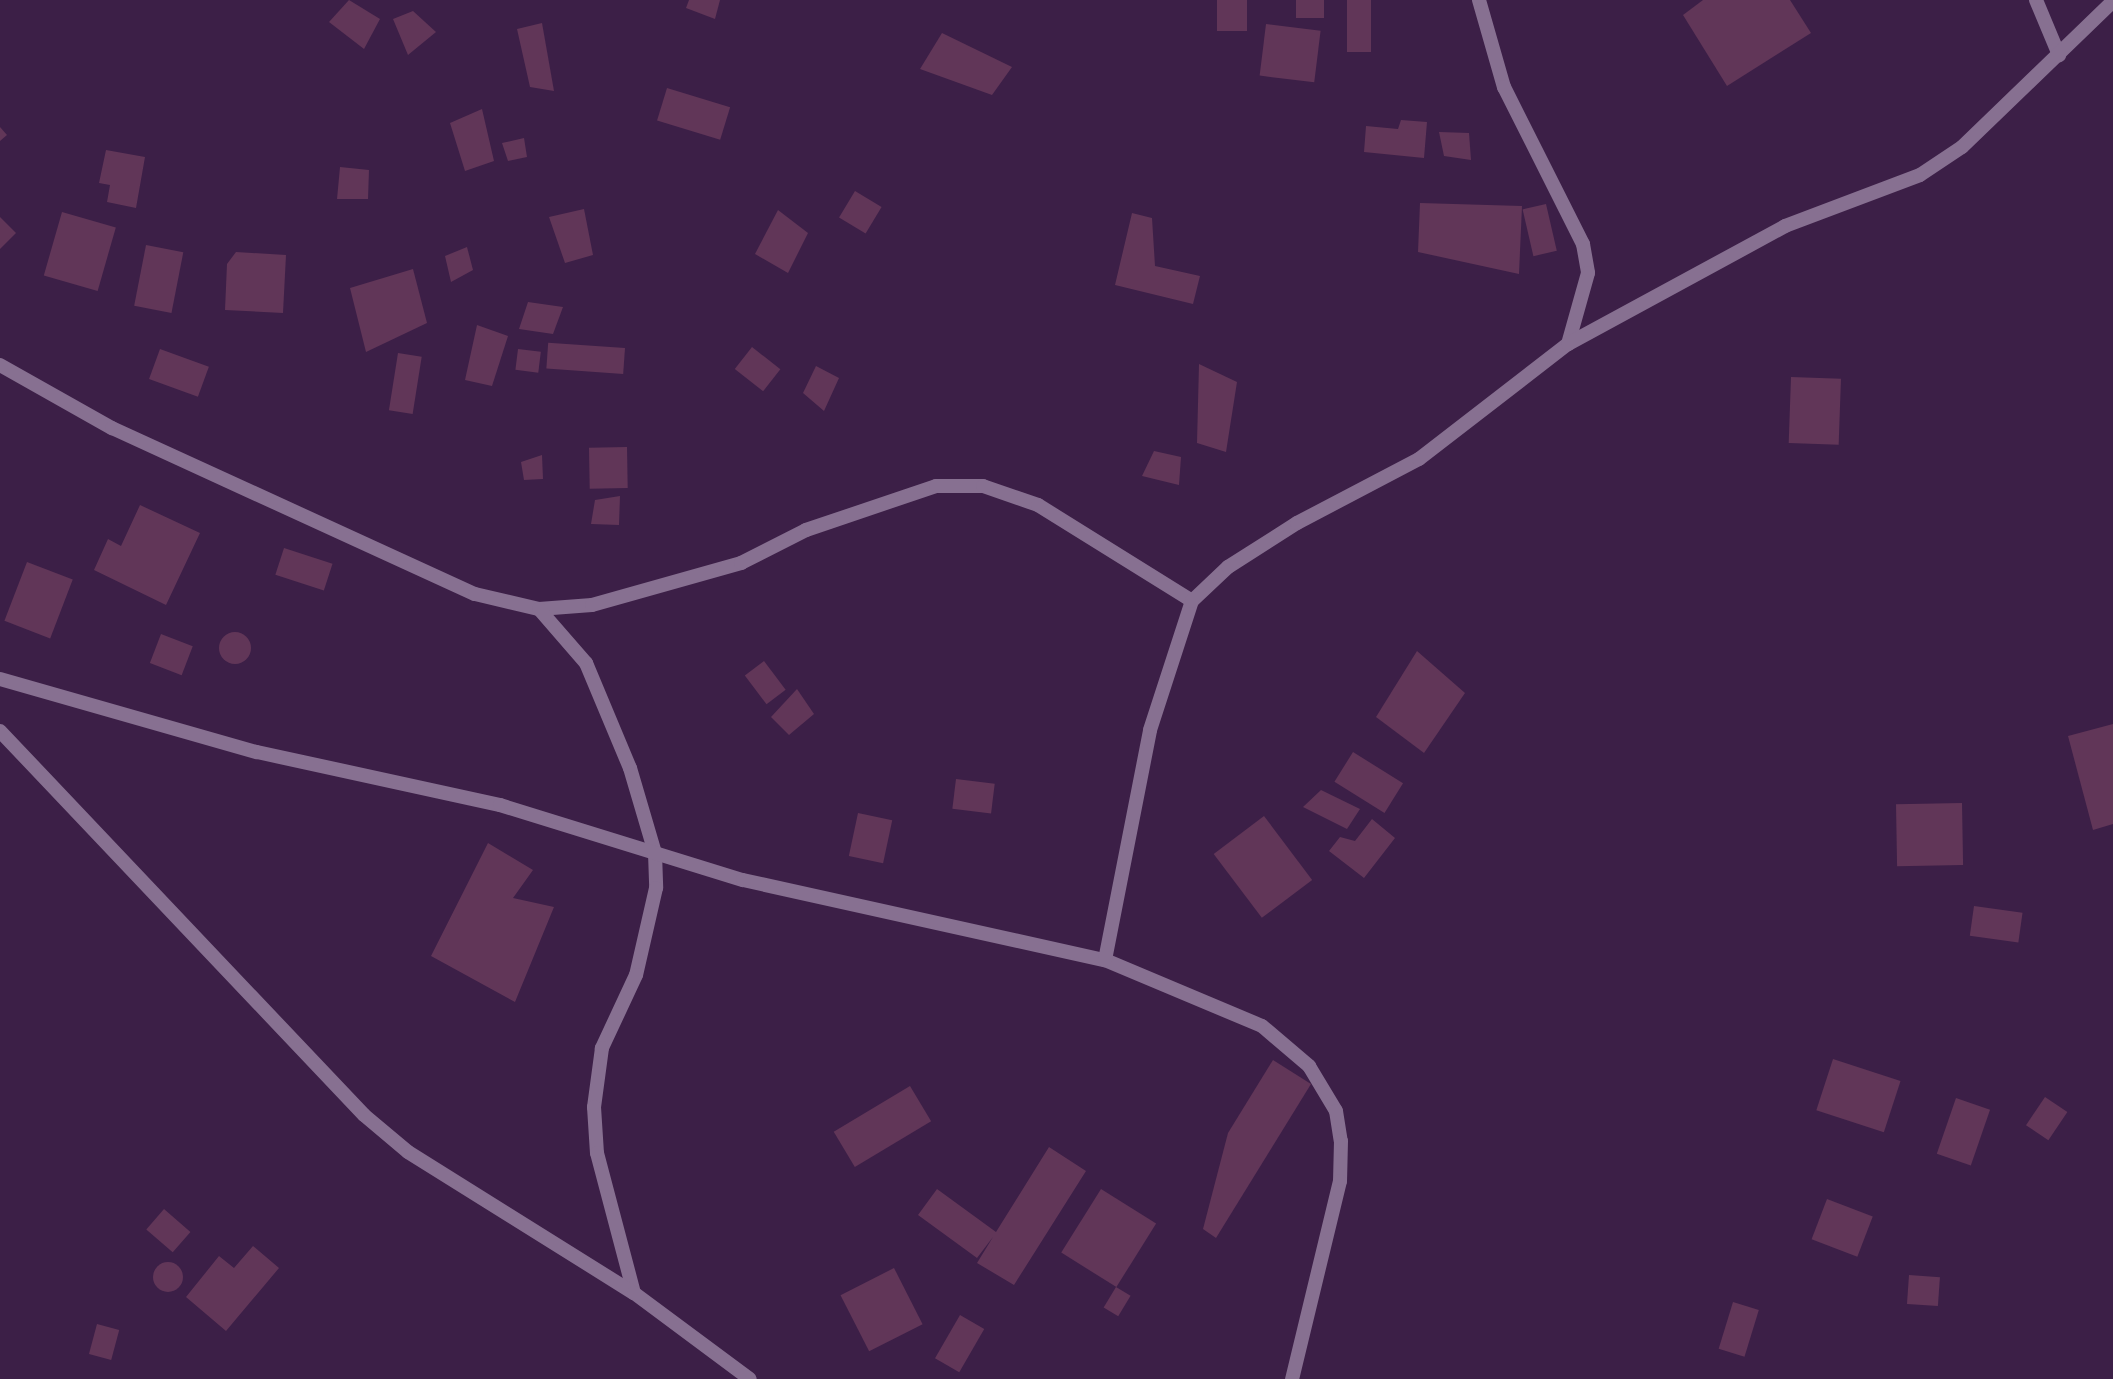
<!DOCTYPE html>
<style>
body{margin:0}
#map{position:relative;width:2113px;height:1379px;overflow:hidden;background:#3c1f47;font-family:"IBM Plex Sans",sans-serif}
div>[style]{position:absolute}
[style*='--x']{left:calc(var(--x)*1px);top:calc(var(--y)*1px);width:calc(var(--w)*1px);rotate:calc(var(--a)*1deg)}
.building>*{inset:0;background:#613658;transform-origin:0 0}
.round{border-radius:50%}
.street>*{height:14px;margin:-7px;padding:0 7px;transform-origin:7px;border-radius:7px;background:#877091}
span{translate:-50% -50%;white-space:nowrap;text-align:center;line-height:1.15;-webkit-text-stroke:6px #31153c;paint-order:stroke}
</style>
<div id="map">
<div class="building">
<div style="clip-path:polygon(349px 0,380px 19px,364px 49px,329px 22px)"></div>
<div style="clip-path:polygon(689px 0,720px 0,715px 19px,686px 8px)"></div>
<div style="left:1217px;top:0;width:30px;height:31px"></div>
<div style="left:1296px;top:0;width:28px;height:18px"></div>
<div style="left:1347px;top:0;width:24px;height:52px"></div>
<div style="clip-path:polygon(1703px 0,1790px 0,1811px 33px,1727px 86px,1683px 15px)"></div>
<div style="clip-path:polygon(413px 11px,436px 32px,408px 55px,393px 19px)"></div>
<div style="clip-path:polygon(542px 23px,554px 91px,530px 87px,517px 29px)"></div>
<div style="left:1266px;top:24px;width:55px;height:52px;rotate:7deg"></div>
<div style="clip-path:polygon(942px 33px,1012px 67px,992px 95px,920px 69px)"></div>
<div style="left:667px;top:88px;width:66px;height:34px;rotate:17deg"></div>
<div style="clip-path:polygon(482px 109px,494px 161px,465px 171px,450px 123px)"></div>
<div style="clip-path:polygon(1401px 120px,1427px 122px,1424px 158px,1364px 152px,1366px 126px,1398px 129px)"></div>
<div style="clip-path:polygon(0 127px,7px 135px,0 141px)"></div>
<div style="clip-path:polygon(1439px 132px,1469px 133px,1471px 160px,1444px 156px)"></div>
<div style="clip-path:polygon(524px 138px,527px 157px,508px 161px,502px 143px)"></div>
<div style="clip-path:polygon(106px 150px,145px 157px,136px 208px,107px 202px,110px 185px,99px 183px)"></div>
<div style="clip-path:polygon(340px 167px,369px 170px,368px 199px,337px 199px)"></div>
<div style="left:855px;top:191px;width:31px;height:31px;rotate:31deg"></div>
<div style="clip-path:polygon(1420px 203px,1522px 206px,1519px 274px,1418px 252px)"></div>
<div style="left:1546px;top:204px;width:48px;height:24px;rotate:77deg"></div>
<div style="clip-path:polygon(584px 209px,593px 255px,565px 263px,549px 217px)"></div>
<div style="clip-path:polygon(778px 210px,808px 233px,788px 273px,755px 254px)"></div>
<div style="left:62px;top:212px;width:56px;height:66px;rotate:16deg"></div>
<div style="clip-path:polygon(1132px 213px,1152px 218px,1155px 266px,1200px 276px,1193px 304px,1115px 285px)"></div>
<div style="clip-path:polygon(0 217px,16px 233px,0 249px)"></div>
<div style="left:146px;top:245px;width:38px;height:62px;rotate:11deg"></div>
<div style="clip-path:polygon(467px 247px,473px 270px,451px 282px,445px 256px)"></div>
<div style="clip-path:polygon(236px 252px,286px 255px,283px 313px,225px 310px,227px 264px)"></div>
<div style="clip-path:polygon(413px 269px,427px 323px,366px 352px,350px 288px)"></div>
<div style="clip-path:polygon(528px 302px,563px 307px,553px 334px,519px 329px)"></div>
<div style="clip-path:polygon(477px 325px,508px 336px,492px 386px,465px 380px)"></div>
<div style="left:752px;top:347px;width:36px;height:28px;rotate:38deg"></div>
<div style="left:625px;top:348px;width:26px;height:77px;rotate:94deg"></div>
<div style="left:160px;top:349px;width:52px;height:32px;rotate:20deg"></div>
<div style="left:518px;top:349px;width:23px;height:21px;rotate:7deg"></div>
<div style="left:398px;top:353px;width:24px;height:58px;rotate:9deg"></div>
<div style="clip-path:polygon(1199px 364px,1237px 382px,1226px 452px,1197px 443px)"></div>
<div style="clip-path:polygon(816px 366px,839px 378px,824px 411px,803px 393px)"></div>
<div style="left:1791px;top:377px;width:50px;height:66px;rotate:2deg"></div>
<div style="left:627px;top:447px;width:41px;height:38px;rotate:89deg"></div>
<div style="clip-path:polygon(1154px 451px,1181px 457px,1179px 485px,1142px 476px)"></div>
<div style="clip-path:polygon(542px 455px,543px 479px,524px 480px,521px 462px)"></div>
<div style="clip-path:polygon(620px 496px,619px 525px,591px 524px,595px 500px)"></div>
<div style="clip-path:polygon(140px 505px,200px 533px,166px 605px,94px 570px,108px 539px,121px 546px)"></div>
<div style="left:284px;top:548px;width:51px;height:28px;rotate:18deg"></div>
<div style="left:27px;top:562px;width:49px;height:63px;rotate:21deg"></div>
<div class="round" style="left:219px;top:632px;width:32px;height:32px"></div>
<div style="left:161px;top:634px;width:34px;height:31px;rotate:21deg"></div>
<div style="clip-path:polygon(1417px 651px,1465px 693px,1424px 753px,1376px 717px)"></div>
<div style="left:764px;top:661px;width:36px;height:24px;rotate:53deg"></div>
<div style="clip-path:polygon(797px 689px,814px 714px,789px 735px,771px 717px)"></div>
<div style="clip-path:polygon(2113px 724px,2113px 824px,2093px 830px,2068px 736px)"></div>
<div style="left:1353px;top:752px;width:59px;height:35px;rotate:32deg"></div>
<div style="left:956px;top:779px;width:39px;height:30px;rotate:7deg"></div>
<div style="clip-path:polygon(1321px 790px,1360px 809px,1347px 829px,1303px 807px)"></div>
<div style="left:1962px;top:803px;width:62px;height:66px;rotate:89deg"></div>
<div style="left:858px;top:813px;width:35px;height:44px;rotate:12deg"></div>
<div style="left:1264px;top:816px;width:80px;height:63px;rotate:53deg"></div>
<div style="clip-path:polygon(1372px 819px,1395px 838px,1364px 878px,1329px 851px,1340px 837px,1355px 841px)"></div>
<div style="clip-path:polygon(488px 843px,533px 870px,513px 898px,554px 907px,515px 1002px,431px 956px)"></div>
<div style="left:1974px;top:906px;width:49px;height:30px;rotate:8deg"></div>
<div style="left:1833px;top:1059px;width:71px;height:54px;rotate:18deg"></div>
<div style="clip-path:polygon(1273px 1060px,1311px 1084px,1216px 1238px,1203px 1229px,1228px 1133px)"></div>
<div style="left:910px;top:1086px;width:41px;height:89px;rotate:59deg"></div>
<div style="left:2045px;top:1097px;width:27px;height:34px;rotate:34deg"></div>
<div style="left:1956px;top:1098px;width:36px;height:59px;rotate:19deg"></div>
<div style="clip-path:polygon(1049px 1147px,1086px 1171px,1014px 1285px,977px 1263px,993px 1237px,977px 1258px,918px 1215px,937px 1189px,996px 1232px)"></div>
<div style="left:1101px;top:1189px;width:65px;height:75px;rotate:32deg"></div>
<div style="left:1827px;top:1199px;width:49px;height:43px;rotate:21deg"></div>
<div style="left:164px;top:1209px;width:35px;height:27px;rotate:41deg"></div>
<div style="clip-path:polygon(253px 1246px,279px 1268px,226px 1331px,186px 1297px,219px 1256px,234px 1268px)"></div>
<div class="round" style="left:153px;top:1262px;width:30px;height:30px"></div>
<div style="left:894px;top:1268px;width:63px;height:60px;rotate:63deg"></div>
<div style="left:1909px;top:1275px;width:31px;height:29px;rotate:4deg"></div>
<div style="left:1116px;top:1287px;width:17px;height:24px;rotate:31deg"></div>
<div style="left:1733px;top:1302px;width:27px;height:49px;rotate:17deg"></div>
<div style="left:960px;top:1315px;width:28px;height:50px;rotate:30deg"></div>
<div style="left:97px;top:1324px;width:23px;height:31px;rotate:15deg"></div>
</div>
<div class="street">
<div style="--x:1479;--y:0;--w:91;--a:74"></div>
<div style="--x:1504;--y:87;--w:176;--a:63.3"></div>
<div style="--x:1583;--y:244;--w:29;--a:80"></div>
<div style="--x:1588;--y:273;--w:74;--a:105.7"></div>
<div style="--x:2036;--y:0;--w:60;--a:67.3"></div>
<div style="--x:0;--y:365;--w:129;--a:29.4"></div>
<div style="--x:112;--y:428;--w:399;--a:24.6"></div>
<div style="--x:475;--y:594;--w:66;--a:13.2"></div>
<div style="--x:539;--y:609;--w:53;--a:-4.3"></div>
<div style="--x:592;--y:605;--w:155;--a:-15.7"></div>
<div style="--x:741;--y:563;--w:73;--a:-26.9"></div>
<div style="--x:806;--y:530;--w:137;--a:-18.7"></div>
<div style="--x:936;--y:486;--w:47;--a:0"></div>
<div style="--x:983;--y:486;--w:58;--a:19.1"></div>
<div style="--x:1038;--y:505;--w:181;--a:31.9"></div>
<div style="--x:539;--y:609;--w:72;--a:49"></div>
<div style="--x:586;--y:663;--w:114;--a:67.3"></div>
<div style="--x:630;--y:768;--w:89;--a:73.6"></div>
<div style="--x:655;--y:853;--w:35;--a:88"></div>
<div style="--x:656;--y:888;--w:89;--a:102.9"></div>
<div style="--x:636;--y:975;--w:81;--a:115"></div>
<div style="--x:602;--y:1048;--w:60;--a:97.7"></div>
<div style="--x:594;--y:1107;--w:46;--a:86.3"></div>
<div style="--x:597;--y:1153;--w:145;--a:75.2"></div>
<div style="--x:0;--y:679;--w:267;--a:15.9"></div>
<div style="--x:257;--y:752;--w:249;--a:12.3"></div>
<div style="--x:500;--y:805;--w:254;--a:17.2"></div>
<div style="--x:743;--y:880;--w:371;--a:12.5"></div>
<div style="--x:1105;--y:960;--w:170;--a:22.8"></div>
<div style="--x:1262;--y:1026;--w:62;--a:40.4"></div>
<div style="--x:1309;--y:1066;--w:52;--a:59"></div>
<div style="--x:1336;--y:1111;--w:30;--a:81"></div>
<div style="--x:1341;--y:1141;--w:40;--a:91.4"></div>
<div style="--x:1340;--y:1181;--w:204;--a:103.6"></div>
<div style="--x:0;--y:731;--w:529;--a:46.53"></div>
<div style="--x:364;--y:1115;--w:57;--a:40.1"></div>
<div style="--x:408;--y:1152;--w:266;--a:32"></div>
<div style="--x:634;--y:1293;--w:144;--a:36.6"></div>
<div style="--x:1105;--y:960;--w:234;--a:-78.9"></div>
<div style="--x:1150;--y:730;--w:136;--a:-72"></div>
<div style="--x:1192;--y:601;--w:50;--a:-43.4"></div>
<div style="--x:1228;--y:567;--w:82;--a:-32.5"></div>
<div style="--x:1297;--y:523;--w:138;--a:-27.7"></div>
<div style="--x:1419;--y:459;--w:188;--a:-37.7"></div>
<div style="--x:1568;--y:344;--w:247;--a:-28.5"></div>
<div style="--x:1785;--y:226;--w:144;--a:-20.7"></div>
<div style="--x:1920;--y:175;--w:50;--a:-33.7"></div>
<div style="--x:1962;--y:147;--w:210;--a:-44"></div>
</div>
</div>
